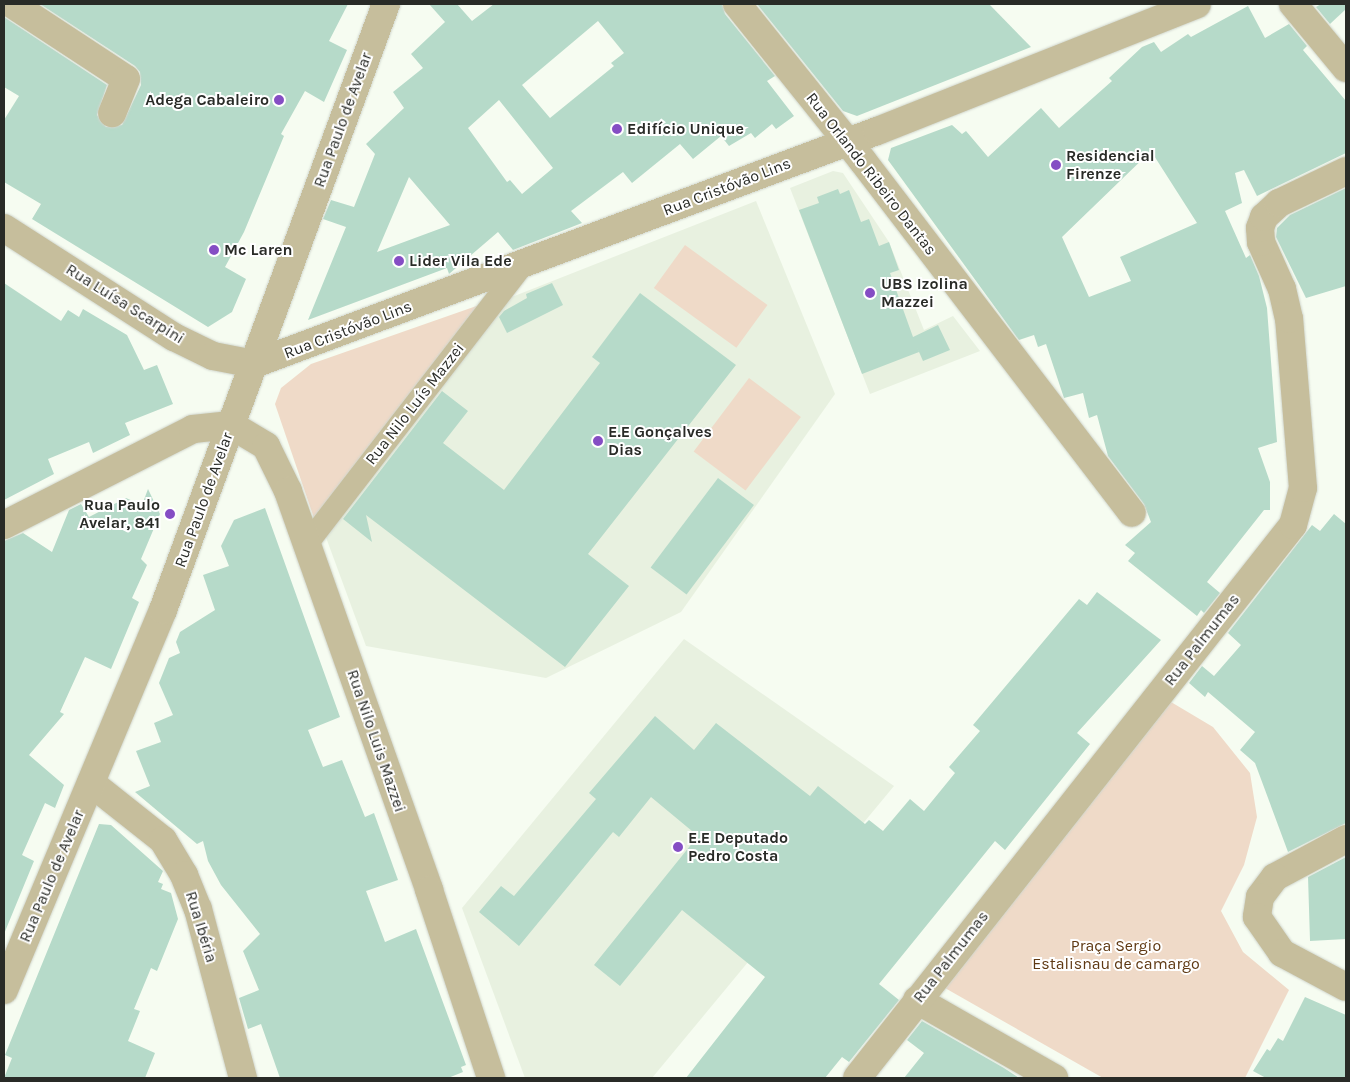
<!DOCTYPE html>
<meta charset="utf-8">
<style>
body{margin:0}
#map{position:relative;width:1350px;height:1082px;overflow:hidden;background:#f6fcf1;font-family:Karla,sans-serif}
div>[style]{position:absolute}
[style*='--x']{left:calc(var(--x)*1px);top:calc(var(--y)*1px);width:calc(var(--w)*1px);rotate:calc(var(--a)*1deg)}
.built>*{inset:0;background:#e8f1e0}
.green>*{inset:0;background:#efdac8;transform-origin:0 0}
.building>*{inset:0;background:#b6dac9;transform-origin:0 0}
.roads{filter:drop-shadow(0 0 1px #d1d6cd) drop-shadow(0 0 1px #d1d6cd)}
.pedestrian>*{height:22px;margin:-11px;padding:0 11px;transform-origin:11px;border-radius:11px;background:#c6be9c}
.minor>*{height:28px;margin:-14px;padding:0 14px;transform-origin:14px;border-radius:14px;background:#c6be9c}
.tertiary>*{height:28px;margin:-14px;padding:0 14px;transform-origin:14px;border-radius:14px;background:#c6be9c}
.dots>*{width:14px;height:14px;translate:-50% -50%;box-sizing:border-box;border:2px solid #fff;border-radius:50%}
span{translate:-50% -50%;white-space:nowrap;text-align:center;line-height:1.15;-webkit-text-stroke:4px #fff;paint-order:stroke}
.poi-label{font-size:16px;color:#292b27;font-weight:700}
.right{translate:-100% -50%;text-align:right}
.left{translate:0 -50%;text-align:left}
.street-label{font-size:16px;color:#292b27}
.park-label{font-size:16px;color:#5f3913}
.frame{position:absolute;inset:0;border:5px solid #292b27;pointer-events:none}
</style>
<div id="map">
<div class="built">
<div style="clip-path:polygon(833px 171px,843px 173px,889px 242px,924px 330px,953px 316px,980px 351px,870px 394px,790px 188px)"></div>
<div style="clip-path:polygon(756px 201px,835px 394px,681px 612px,546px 678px,366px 646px,324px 532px,504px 300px)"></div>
<div style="clip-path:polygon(684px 639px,894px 786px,652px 1078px,525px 1078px,462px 908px)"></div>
</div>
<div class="green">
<div style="left:685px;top:245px;width:102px;height:53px;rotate:36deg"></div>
<div style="clip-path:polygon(485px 303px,316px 524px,275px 404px,281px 388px,311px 364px)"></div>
<div style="left:749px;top:378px;width:65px;height:92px;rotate:37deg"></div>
<div style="clip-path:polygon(1171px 702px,1213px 727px,1250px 773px,1257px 817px,1244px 865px,1221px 911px,1243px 952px,1289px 990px,1245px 1078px,1103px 1078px,945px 988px)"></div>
</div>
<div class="building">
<div style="clip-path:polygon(40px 4px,348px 4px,329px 41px,347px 50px,324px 102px,305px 91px,281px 134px,284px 136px,244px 232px,225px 267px,246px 279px,232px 312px,208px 327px,32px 219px,41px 204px,4px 182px,4px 120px,19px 96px,4px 87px,4px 17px,107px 85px,97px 115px,106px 127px,122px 125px,141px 85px,140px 72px,135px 66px)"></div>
<div style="clip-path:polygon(evenodd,429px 4px,457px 4px,472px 21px,494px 4px,722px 4px,725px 14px,775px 76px,767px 81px,794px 116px,776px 129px,772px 124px,755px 138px,751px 133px,729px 146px,721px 136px,693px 159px,680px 144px,632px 183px,623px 172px,571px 211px,582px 223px,513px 250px,498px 232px,449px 274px,447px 268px,308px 320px,346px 227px,323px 219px,331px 200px,354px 207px,375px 154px,366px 144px,404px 108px,393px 92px,423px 68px,411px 54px,445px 22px,429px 4px,598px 21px,624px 53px,611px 63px,614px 66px,550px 118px,522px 85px,598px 21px,429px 4px,499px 100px,553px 168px,522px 194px,510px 180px,507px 182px,468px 128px,499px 100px,429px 4px,409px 177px,450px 225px,377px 252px,409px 177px)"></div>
<div style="clip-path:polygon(757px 4px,989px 4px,1031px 47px,857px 116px,843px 111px)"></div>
<div style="clip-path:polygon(1321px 4px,1346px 4px,1346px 9px,1330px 24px,1316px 7px)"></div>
<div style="clip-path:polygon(evenodd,1248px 6px,1265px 38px,1289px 24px,1307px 46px,1303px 50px,1346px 101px,1346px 153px,1257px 196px,1244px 170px,1235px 173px,1242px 203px,1225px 211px,1246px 258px,1250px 255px,1259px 276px,1267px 308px,1277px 442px,1258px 448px,1270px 482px,1270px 510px,1264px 510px,1207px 582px,1220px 593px,1204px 613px,1201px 610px,1197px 616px,1128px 561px,1135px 553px,1125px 545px,1151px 522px,1144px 504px,1108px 456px,1097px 415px,1089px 418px,1083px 393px,1064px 398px,1046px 344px,1038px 347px,1034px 335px,1019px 340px,888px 160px,891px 148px,952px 125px,962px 134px,966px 131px,988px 157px,1041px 108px,1059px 128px,1112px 81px,1109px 78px,1142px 47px,1154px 42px,1161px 52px,1188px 34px,1191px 37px,1248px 6px,1151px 151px,1197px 223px,1120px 257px,1131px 281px,1089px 297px,1062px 237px,1151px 151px)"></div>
<div style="clip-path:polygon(1346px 188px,1346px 286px,1306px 298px,1276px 237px,1277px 228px,1290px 215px)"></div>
<div style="clip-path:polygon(838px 189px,840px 194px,849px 190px,861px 222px,869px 219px,879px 246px,889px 242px,899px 270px,890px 273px,913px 337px,938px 325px,950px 350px,923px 361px,916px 345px,919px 352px,862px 374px,799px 210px,819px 203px,817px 197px)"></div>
<div style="clip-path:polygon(4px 283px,61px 321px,68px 310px,79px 317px,83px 309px,127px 335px,144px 370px,157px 365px,173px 404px,125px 423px,130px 435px,93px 453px,89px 442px,48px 459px,54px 474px,4px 500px)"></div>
<div style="clip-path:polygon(552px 283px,563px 305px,507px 333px,499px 317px,504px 311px,527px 298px,526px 294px)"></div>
<div style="clip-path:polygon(640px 293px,736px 365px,588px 554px,629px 586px,565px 667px,366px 515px,372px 542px,343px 519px,442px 391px,468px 411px,443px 443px,504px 490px,600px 363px,592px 357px)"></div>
<div style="left:718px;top:478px;width:45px;height:112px;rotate:37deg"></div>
<div style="clip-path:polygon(148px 489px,160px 514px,141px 559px,147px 565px,132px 598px,139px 602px,111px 669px,85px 657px,60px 712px,64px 714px,29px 755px,64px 785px,55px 808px,45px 803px,22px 855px,34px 861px,4px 934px,4px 541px,23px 533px,52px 552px,69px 510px,81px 504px,89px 517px,126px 498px,142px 505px)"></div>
<div style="clip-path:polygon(265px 508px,340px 717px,308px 730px,323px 767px,342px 760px,365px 817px,374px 813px,398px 880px,366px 891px,385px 942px,416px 929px,466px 1065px,461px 1067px,463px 1072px,448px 1078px,280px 1078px,261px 1024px,248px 1029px,239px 998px,259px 990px,243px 951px,260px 934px,221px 885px,208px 861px,203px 841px,197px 844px,135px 792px,150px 786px,136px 751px,161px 742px,154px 723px,173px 715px,159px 683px,169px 658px,180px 653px,176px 642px,180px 632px,215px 610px,203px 575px,229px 566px,221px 546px,234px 520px)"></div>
<div style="clip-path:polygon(1334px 514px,1346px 524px,1346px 823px,1288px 852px,1255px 763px,1240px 750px,1255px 732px,1208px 692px,1205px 697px,1189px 683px,1202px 666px,1214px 676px,1241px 645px,1228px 633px,1312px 525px,1320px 531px)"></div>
<div style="clip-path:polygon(1097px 592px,1161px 640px,1077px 733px,1090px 744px,1005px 850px,995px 841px,879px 984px,899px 1000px,849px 1062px,842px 1057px,825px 1078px,686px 1078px,765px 977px,682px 910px,620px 986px,594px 965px,698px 836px,651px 797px,619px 837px,613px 832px,519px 946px,479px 912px,501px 886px,514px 896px,596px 799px,589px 793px,655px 716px,694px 750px,716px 723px,810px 796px,818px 786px,865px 824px,869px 820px,883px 831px,910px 799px,924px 811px,955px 773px,949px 767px,980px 731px,973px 725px,1079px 599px,1087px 605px)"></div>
<div style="clip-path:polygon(99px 824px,111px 825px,163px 871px,158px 882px,163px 884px,161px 889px,171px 893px,178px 919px,157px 971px,151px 968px,134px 1009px,140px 1011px,128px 1041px,155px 1053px,145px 1078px,4px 1078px,12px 1058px,5px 1055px)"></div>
<div style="clip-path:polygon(1346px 857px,1346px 939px,1310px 941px,1308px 877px)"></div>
<div style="clip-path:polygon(1305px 997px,1346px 1015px,1346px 1078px,1266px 1078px,1253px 1071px,1267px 1049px,1270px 1051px,1278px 1038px,1283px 1041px)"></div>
<div style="clip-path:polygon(922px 1021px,1004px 1068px,1019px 1078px,904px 1078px,924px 1053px,907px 1040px)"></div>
</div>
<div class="roads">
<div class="pedestrian">
<div style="--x:307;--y:544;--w:353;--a:-52.3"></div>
</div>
<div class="minor">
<div style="--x:12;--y:4;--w:136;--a:33.3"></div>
<div style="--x:126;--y:79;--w:37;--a:112"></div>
<div style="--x:737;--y:4;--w:200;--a:51.3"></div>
<div style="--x:862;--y:160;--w:444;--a:52.6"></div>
<div style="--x:1293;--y:4;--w:83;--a:50.4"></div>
<div style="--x:4;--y:525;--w:212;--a:-26.9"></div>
<div style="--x:193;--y:429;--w:38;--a:-6"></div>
<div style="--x:91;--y:783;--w:92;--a:38.4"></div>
<div style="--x:163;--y:840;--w:41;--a:59"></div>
<div style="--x:184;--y:875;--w:37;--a:68"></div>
<div style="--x:198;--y:909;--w:175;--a:75.1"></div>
<div style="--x:1346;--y:839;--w:81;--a:151.8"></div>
<div style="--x:1275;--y:877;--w:25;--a:127"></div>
<div style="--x:1260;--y:897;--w:20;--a:99"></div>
<div style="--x:1257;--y:917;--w:44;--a:55.2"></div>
<div style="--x:1282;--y:953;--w:72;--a:28"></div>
<div style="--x:917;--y:1000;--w:158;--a:29.7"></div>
<div style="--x:857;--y:1078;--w:704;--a:-51.75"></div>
<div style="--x:1293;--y:525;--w:38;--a:-75"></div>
<div style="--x:1303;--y:488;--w:170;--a:-94.7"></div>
<div style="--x:1289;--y:319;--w:31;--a:-103"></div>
<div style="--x:1282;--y:289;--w:51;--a:-114.1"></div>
<div style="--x:1261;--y:242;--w:14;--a:-94"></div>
<div style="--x:1260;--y:228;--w:12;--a:-70"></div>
<div style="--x:1264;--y:217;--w:21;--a:-43"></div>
<div style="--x:1279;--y:203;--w:74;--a:-25.5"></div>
</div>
<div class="tertiary">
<div style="--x:4;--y:228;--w:202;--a:32.7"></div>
<div style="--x:174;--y:337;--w:43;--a:26"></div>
<div style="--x:213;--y:356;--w:42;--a:11"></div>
<div style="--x:254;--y:364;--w:665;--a:-20.51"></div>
<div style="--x:877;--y:131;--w:344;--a:-21.6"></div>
<div style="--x:231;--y:425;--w:41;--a:31"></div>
<div style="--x:266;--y:446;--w:50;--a:63.9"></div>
<div style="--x:288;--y:491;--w:423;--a:70.5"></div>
<div style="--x:429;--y:890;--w:198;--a:71.7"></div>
<div style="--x:4;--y:990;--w:412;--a:-67.3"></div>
<div style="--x:163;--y:610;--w:646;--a:-69.8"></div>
</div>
</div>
<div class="dots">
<div style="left:279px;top:100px;background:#854dc4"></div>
<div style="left:617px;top:129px;background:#854dc4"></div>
<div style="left:1056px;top:165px;background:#854dc4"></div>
<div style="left:214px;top:250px;background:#854dc4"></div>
<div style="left:399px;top:261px;background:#854dc4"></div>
<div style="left:870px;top:293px;background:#854dc4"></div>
<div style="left:598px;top:441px;background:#854dc4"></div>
<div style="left:170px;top:514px;background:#854dc4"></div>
<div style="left:678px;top:847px;background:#854dc4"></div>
</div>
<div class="poi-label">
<span class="right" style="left:269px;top:100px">Adega Cabaleiro</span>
<span class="left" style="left:627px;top:129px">Edifício Unique</span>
<span class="left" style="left:1066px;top:165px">Residencial<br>Firenze</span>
<span class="left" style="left:224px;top:250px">Mc Laren</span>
<span class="left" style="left:409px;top:261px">Lider Vila Ede</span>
<span class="left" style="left:881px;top:293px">UBS Izolina<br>Mazzei</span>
<span class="left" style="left:608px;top:441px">E.E Gonçalves<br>Dias</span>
<span class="right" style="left:160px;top:514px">Rua Paulo<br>Avelar, 841</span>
<span class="left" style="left:688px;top:847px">E.E Deputado<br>Pedro Costa</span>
</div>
<div class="street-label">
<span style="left:343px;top:120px;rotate:-70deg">Rua Paulo de Avelar</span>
<span style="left:871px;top:174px;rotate:52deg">Rua Orlando Ribeiro Dantas</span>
<span style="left:727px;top:187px;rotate:-21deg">Rua Cristóvão Lins</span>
<span style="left:125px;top:304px;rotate:32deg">Rua Luísa Scarpini</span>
<span style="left:348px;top:330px;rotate:-21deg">Rua Cristóvão Lins</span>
<span style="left:415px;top:404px;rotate:-52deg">Rua Nilo Luís Mazzei</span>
<span style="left:204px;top:500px;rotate:-70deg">Rua Paulo de Avelar</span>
<span style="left:1202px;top:640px;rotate:-52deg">Rua Palmumas</span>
<span style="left:376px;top:741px;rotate:71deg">Rua Nilo Luis Mazzei</span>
<span style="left:52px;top:876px;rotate:-67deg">Rua Paulo de Avelar</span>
<span style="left:201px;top:927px;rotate:73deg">Rua Ibéria</span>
<span style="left:951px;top:957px;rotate:-52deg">Rua Palmumas</span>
</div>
<div class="park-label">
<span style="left:1116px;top:955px">Praça Sergio<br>Estalisnau de camargo</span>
</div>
<div class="frame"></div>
</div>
